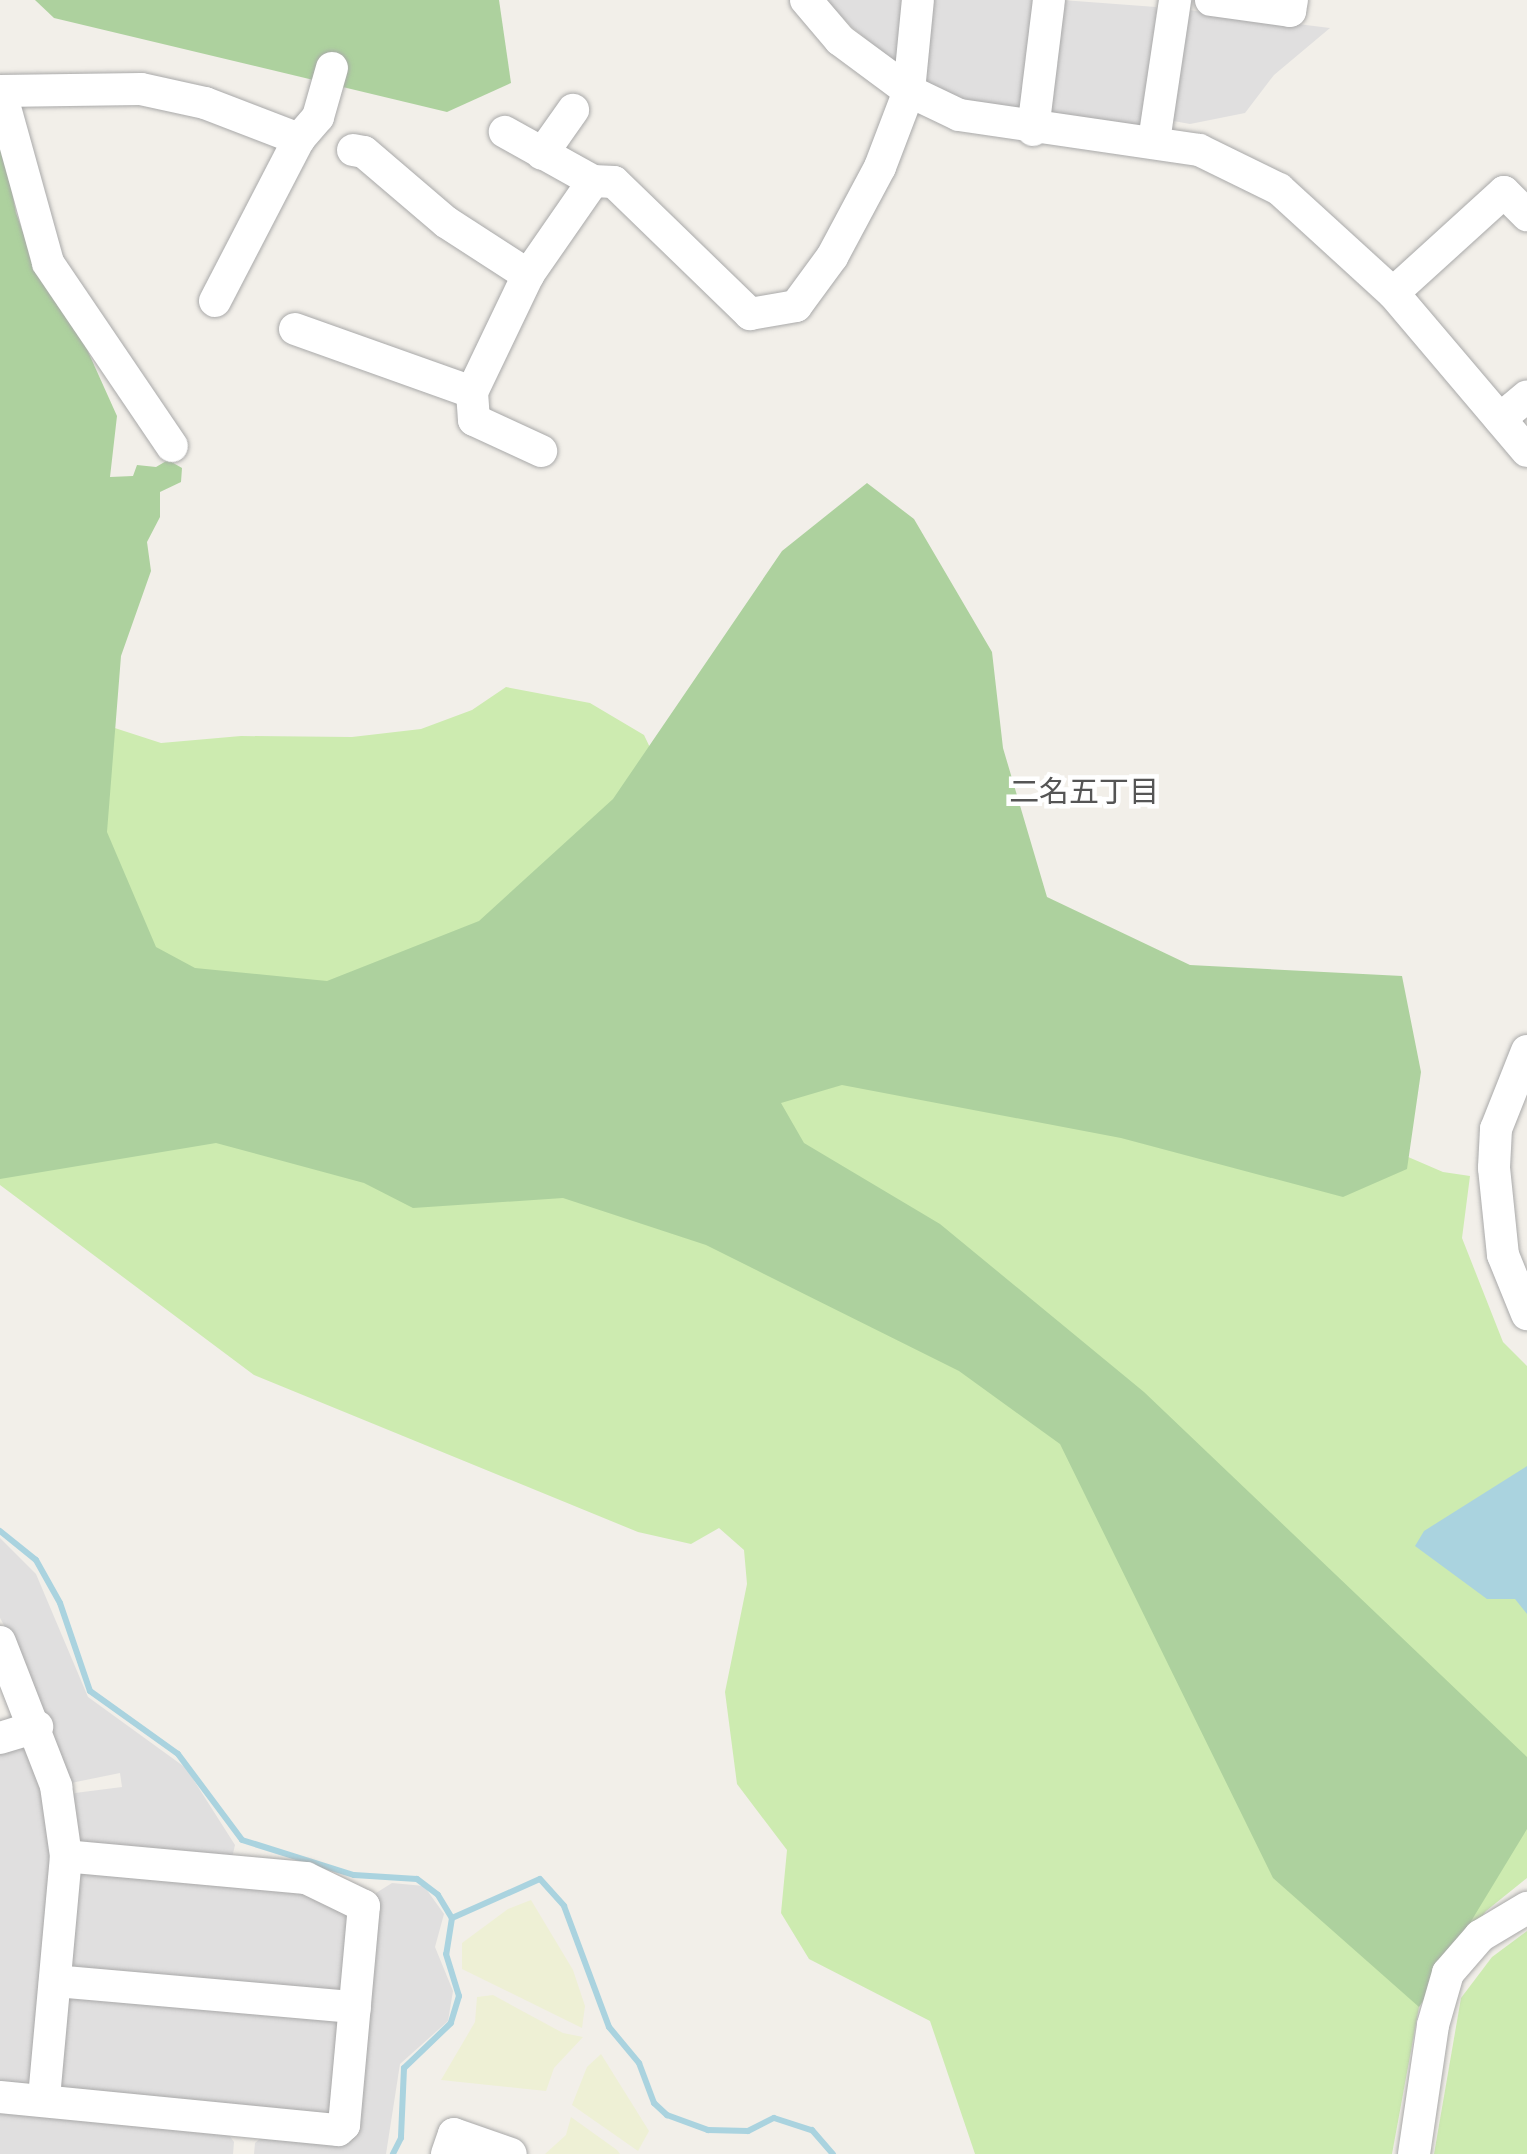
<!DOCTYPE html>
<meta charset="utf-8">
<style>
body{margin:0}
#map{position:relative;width:1527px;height:2154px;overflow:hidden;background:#f2efe9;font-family:"Noto Sans","Noto Sans JP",sans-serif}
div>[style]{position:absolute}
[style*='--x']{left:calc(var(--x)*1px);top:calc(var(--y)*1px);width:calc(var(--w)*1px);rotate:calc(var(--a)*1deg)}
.residential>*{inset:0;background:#e0dfdf}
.farmland>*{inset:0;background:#eef0d5}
.grass>*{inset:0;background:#cdebb0}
.forest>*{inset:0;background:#add19e}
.water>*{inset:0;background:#aad3df}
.stream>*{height:6px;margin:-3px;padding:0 3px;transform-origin:3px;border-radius:3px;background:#aad3df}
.roads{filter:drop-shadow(0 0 2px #a9a9a9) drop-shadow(0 0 2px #a9a9a9)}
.minor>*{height:32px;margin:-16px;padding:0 16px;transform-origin:16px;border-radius:16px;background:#fff}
span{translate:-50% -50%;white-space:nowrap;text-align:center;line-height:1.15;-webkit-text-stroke:9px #fff;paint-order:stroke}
.neighbourhood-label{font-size:30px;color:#555}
</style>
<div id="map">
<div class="residential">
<div style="clip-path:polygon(825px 0,913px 0,898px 66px,852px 27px)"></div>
<div style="clip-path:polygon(929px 0,1038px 0,1025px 112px,970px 105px,930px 88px,922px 74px)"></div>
<div style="clip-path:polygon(1062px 0,1156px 7px,1162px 16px,1142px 128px,1043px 114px)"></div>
<div style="clip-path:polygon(1188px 10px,1330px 28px,1274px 75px,1245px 113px,1190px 124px,1168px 120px)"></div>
<div style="clip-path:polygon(0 1538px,36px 1574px,88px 1697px,186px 1768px,235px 1845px,232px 1858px,82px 1845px,71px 1833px,68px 1801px,75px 1793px,122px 1787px,120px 1773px,66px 1784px,28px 1668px,0 1618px)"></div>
<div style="clip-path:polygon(20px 1743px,36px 1751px,53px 1862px,33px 2077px,19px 2087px,0 2085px,0 1750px)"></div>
<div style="clip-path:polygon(85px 1865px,297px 1886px,355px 1918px,348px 1984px,333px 1994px,77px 1968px,67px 1956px,71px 1878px)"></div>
<div style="clip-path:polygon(392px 1883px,424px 1886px,444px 1914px,435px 1947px,453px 1991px,448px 2021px,400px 2064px,386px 2154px,254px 2154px,255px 2143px,268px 2132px,352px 2141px,376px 1893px)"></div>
<div style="clip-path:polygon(75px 1988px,332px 2013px,344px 2027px,337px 2105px,324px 2117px,65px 2092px,54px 2080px,62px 2000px)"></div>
<div style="clip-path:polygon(0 2107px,224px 2128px,234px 2142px,233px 2154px,0 2154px)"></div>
</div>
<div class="farmland">
<div style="clip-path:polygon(531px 1900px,573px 1970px,585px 2006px,582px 2028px,462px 1969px,462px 1943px,508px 1909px)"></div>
<div style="clip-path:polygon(493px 1995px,563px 2033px,583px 2037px,554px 2068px,546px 2091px,441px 2080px,475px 2022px,477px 1997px)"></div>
<div style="clip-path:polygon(601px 2054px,649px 2131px,638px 2151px,572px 2105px,587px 2067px)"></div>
<div style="clip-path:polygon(571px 2117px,617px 2150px,620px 2154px,545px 2154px,566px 2135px)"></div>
</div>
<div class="grass">
<div style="clip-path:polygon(506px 687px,590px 703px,644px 735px,667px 783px,1378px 1144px,1443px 1172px,1470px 1176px,1462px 1238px,1503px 1342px,1527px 1366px,1527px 1878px,1486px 1911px,1419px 2007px,1392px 2154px,975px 2154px,930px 2021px,809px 1959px,781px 1913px,787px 1850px,737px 1784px,725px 1692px,747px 1584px,744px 1550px,719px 1528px,691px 1544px,638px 1532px,254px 1375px,0 1185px,0 727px,50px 707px,161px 743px,241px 736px,352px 737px,421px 729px,472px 710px)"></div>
<div style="clip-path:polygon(1527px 1931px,1527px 2154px,1434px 2154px,1461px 1998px,1492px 1957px)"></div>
</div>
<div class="forest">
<div style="clip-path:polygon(35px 0,499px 0,511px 83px,447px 112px,54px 18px)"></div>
<div style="clip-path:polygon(0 128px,16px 213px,39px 276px,81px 336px,117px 416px,110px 477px,133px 476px,137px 465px,156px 467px,168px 460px,182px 468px,181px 482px,160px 492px,160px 517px,147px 542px,151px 571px,121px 656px,107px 832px,156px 947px,195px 968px,327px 981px,479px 921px,613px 799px,782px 551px,867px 483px,914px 519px,992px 652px,1003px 748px,1047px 897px,1190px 965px,1402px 976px,1421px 1072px,1407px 1169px,1343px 1197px,1121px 1138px,842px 1085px,781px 1103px,804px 1143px,940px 1224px,1144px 1392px,1527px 1757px,1527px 1829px,1419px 2007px,1273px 1878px,1060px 1444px,959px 1371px,706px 1245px,563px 1198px,413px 1208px,364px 1183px,216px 1143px,0 1179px)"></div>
</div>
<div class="water">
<div style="clip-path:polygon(1527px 1466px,1527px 1614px,1515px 1599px,1487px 1599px,1415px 1546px,1424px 1531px)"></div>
</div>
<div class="stream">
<div style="--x:0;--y:1531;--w:46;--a:38.9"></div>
<div style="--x:36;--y:1560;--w:49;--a:60.8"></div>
<div style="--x:60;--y:1603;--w:93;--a:71.2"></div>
<div style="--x:90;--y:1691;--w:108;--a:35.6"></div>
<div style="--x:178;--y:1754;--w:107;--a:53.3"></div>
<div style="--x:242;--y:1840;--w:117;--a:17.4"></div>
<div style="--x:354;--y:1875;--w:63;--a:3.6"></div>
<div style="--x:417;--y:1879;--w:26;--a:37"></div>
<div style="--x:438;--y:1895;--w:27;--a:59"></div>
<div style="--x:452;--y:1918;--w:36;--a:99"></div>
<div style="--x:446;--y:1954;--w:44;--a:72.8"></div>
<div style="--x:459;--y:1996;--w:28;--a:107"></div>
<div style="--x:451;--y:2023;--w:65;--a:136.2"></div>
<div style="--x:404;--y:2068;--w:70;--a:92.5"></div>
<div style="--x:401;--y:2138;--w:18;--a:117"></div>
<div style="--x:452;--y:1918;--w:96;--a:-23.9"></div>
<div style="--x:540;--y:1879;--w:36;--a:48"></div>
<div style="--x:564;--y:1906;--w:129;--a:69.6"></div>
<div style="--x:609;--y:2027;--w:47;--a:50.2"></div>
<div style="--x:639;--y:2063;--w:43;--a:69.4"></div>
<div style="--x:654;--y:2103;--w:18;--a:43"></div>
<div style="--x:667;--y:2115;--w:44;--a:20.1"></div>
<div style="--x:708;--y:2130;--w:40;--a:1.4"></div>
<div style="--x:748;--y:2131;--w:29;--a:-27"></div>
<div style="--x:774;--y:2118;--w:40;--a:18"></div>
<div style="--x:812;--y:2130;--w:32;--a:49"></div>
</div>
<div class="roads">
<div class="minor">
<div style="--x:806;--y:0;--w:52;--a:49.6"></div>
<div style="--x:840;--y:40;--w:86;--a:36.5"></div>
<div style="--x:909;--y:91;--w:55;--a:25.6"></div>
<div style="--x:959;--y:115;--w:243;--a:8.3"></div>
<div style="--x:1199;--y:150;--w:89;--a:26"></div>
<div style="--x:1279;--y:189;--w:154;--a:42.4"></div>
<div style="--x:1393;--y:293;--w:207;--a:49.7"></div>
<div style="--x:1211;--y:0;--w:80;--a:7.9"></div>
<div style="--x:1290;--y:11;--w:11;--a:-80"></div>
<div style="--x:0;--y:91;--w:141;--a:-0.8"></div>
<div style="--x:141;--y:89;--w:66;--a:12.3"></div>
<div style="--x:205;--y:103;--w:101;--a:21"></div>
<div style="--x:1;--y:93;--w:176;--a:74.5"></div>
<div style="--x:48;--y:263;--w:221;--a:55.9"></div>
<div style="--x:1033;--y:130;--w:131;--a:-83"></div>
<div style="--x:1154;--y:141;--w:143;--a:-81.5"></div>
<div style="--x:353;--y:150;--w:11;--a:10"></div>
<div style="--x:364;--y:152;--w:108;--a:40.5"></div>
<div style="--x:446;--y:222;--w:98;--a:32.9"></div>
<div style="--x:542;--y:154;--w:54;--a:-54.8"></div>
<div style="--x:593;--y:181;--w:21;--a:3"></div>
<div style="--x:614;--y:182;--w:190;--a:44.1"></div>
<div style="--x:750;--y:314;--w:47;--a:-9.9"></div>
<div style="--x:796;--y:306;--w:61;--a:-53.7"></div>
<div style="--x:832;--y:257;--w:102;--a:-61.9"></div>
<div style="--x:880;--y:167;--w:81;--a:-69.1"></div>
<div style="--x:909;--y:91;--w:91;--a:-84.4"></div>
<div style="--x:1393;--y:293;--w:150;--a:-42.3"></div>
<div style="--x:1504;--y:192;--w:33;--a:45"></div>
<div style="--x:215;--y:301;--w:182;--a:-62.6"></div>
<div style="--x:299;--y:139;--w:29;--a:-49"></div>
<div style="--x:318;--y:117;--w:51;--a:-74.1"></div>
<div style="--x:295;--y:329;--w:188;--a:19.6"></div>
<div style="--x:472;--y:392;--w:130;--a:-64.4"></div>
<div style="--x:528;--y:275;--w:114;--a:-55.3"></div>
<div style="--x:593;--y:181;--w:101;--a:-150.9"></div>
<div style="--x:472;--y:392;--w:28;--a:86"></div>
<div style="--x:474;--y:420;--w:74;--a:24.8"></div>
<div style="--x:1500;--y:419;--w:35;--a:-40"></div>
<div style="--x:1527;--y:1051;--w:84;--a:111.7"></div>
<div style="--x:1496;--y:1129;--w:39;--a:93"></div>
<div style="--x:1494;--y:1168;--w:87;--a:84.1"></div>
<div style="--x:1503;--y:1255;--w:64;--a:67.9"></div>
<div style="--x:0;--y:1642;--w:155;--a:68.7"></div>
<div style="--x:56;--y:1786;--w:71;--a:81.9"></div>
<div style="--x:66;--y:1856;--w:245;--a:95.2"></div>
<div style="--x:0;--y:1738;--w:39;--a:-17"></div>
<div style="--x:55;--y:1981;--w:301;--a:5"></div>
<div style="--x:0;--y:2097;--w:340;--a:5.6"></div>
<div style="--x:338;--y:2130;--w:8;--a:-40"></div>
<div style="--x:344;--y:2125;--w:220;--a:-84.8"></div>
<div style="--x:364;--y:1906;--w:64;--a:-154.2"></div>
<div style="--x:306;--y:1878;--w:241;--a:-174.8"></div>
<div style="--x:447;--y:2154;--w:21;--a:-71"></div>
<div style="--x:454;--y:2134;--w:60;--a:19.3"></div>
<div style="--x:1414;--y:2154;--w:130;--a:-81.6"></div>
<div style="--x:1433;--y:2025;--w:54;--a:-73.9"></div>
<div style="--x:1448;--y:1973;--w:49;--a:-49.1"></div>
<div style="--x:1480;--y:1936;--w:55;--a:-30.8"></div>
</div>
</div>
<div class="neighbourhood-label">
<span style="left:1084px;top:791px">二名五丁目</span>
</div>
</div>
